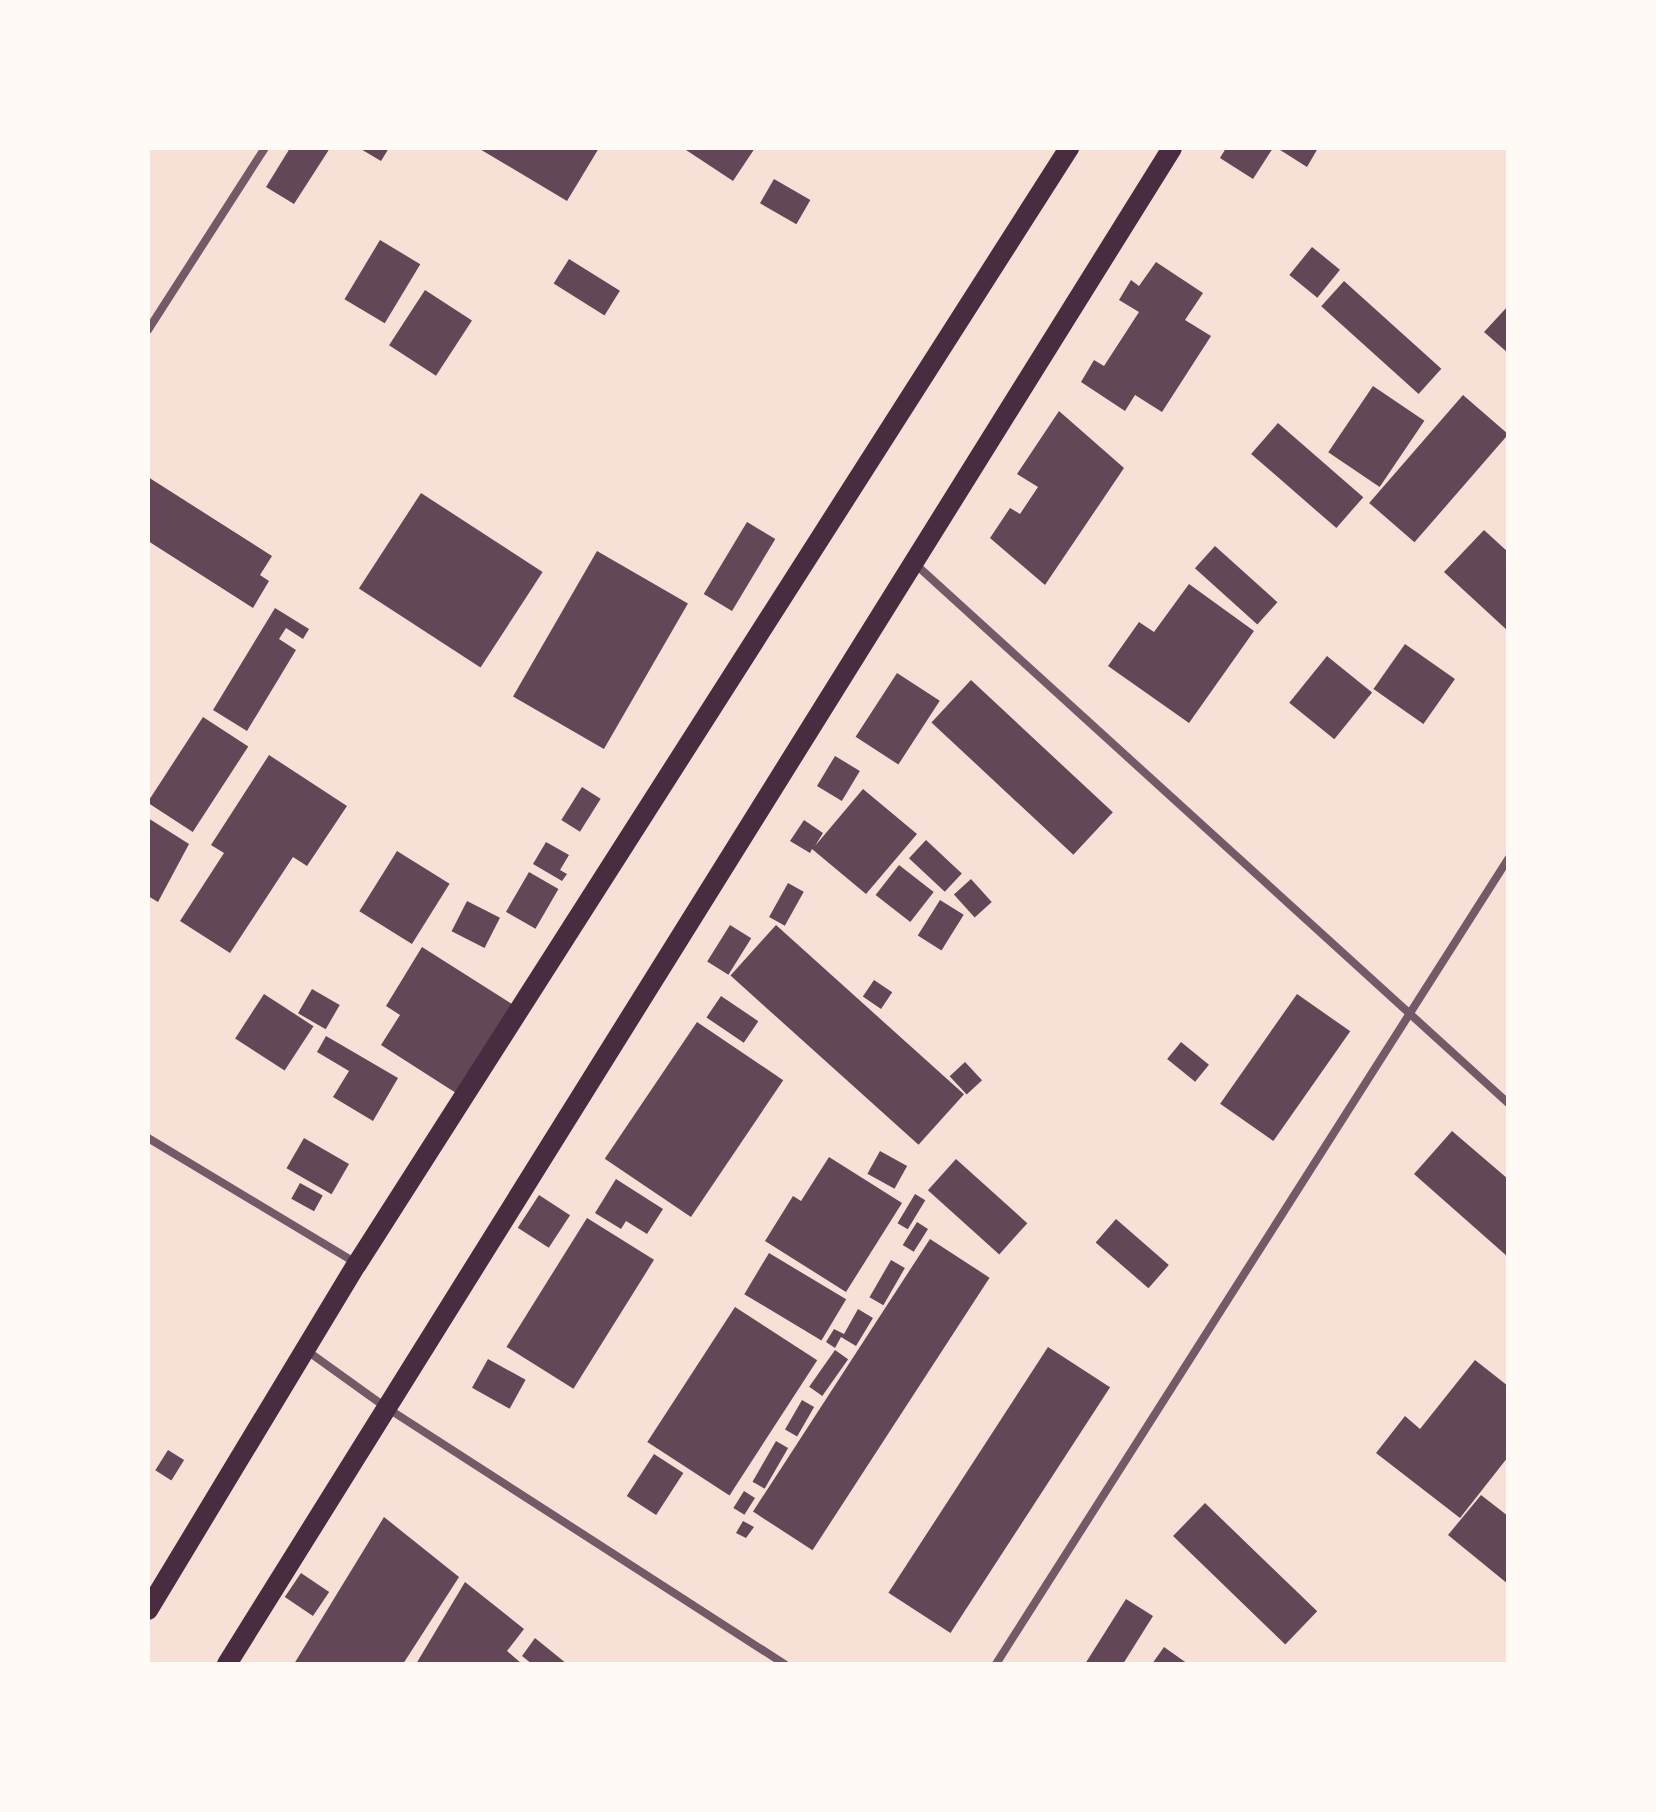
<!DOCTYPE html>
<style>
body{margin:0}
#map{position:relative;width:1656px;height:1812px;overflow:hidden;background:#f7e1d7;font-family:"Titillium Web",sans-serif}
div>[style]{position:absolute}
[style*='--x']{left:calc(var(--x)*1px);top:calc(var(--y)*1px);width:calc(var(--w)*1px);rotate:calc(var(--a)*1deg)}
.building>*{inset:0;background:#644757;transform-origin:0 0}
.minor>*{height:8px;margin:-4px;padding:0 4px;transform-origin:4px;border-radius:4px;background:#755966}
.primary>*{height:20px;margin:-10px;padding:0 10px;transform-origin:10px;border-radius:10px;background:#4a2c40}
span{translate:-50% -50%;white-space:nowrap;text-align:center;line-height:1.15;-webkit-text-stroke:7px #fffaf5;paint-order:stroke}
.frame{position:absolute;inset:0;border:150px solid #fffaf5;pointer-events:none}
</style>
<div id="map">
<div class="building">
<div style="clip-path:polygon(290px 148px,330px 148px,294px 204px,266px 187px)"></div>
<div style="clip-path:polygon(359px 148px,389px 148px,381px 161px)"></div>
<div style="clip-path:polygon(478px 148px,599px 148px,567px 201px)"></div>
<div style="clip-path:polygon(683px 148px,755px 148px,733px 181px)"></div>
<div style="clip-path:polygon(1226px 148px,1273px 148px,1253px 179px,1220px 158px)"></div>
<div style="clip-path:polygon(1277px 148px,1318px 148px,1307px 167px)"></div>
<div style="left:774px;top:179px;width:42px;height:28px;rotate:30deg"></div>
<div style="left:380px;top:240px;width:47px;height:69px;rotate:31deg"></div>
<div style="left:1312px;top:247px;width:36px;height:36px;rotate:39deg"></div>
<div style="left:569px;top:259px;width:60px;height:29px;rotate:32deg"></div>
<div style="clip-path:polygon(1156px 262px,1203px 293px,1185px 320px,1211px 336px,1162px 412px,1135px 395px,1125px 411px,1081px 382px,1094px 360px,1104px 366px,1139px 312px,1119px 300px,1131px 280px,1139px 286px)"></div>
<div style="left:1344px;top:281px;width:131px;height:34px;rotate:42deg"></div>
<div style="left:425px;top:290px;width:56px;height:66px;rotate:33deg"></div>
<div style="clip-path:polygon(1508px 306px,1508px 353px,1484px 332px)"></div>
<div style="left:1373px;top:386px;width:62px;height:80px;rotate:34deg"></div>
<div style="left:1463px;top:395px;width:60px;height:143px;rotate:41deg"></div>
<div style="clip-path:polygon(1059px 411px,1124px 468px,1045px 585px,990px 538px,1010px 508px,1020px 514px,1038px 487px,1017px 474px)"></div>
<div style="left:1278px;top:423px;width:113px;height:41px;rotate:41deg"></div>
<div style="clip-path:polygon(148px 477px,272px 556px,260px 575px,269px 581px,253px 608px,148px 541px)"></div>
<div style="left:421px;top:493px;width:145px;height:114px;rotate:33deg"></div>
<div style="left:747px;top:522px;width:33px;height:84px;rotate:31deg"></div>
<div style="clip-path:polygon(1484px 530px,1508px 552px,1508px 631px,1444px 572px)"></div>
<div style="left:1215px;top:546px;width:84px;height:30px;rotate:42deg"></div>
<div style="left:597px;top:551px;width:105px;height:168px;rotate:30deg"></div>
<div style="clip-path:polygon(1189px 584px,1254px 631px,1189px 723px,1108px 666px,1139px 622px,1154px 632px)"></div>
<div style="clip-path:polygon(275px 608px,309px 629px,303px 639px,286px 628px,279px 639px,296px 650px,247px 731px,213px 710px)"></div>
<div style="left:1405px;top:644px;width:61px;height:55px;rotate:35deg"></div>
<div style="left:1327px;top:656px;width:58px;height:60px;rotate:39deg"></div>
<div style="left:897px;top:673px;width:51px;height:76px;rotate:33deg"></div>
<div style="left:971px;top:680px;width:194px;height:58px;rotate:43deg"></div>
<div style="left:203px;top:717px;width:54px;height:102px;rotate:33deg"></div>
<div style="clip-path:polygon(269px 755px,347px 806px,307px 866px,293px 857px,230px 953px,180px 921px,224px 853px,211px 845px)"></div>
<div style="left:835px;top:756px;width:29px;height:35px;rotate:31deg"></div>
<div style="left:582px;top:787px;width:22px;height:39px;rotate:32deg"></div>
<div style="clip-path:polygon(863px 789px,917px 834px,866px 894px,812px 849px,810px 853px,790px 841px,804px 820px,823px 833px,815px 846px)"></div>
<div style="clip-path:polygon(148px 818px,189px 844px,158px 902px,148px 896px)"></div>
<div style="left:926px;top:840px;width:49px;height:25px;rotate:43deg"></div>
<div style="clip-path:polygon(546px 842px,569px 855px,560px 870px,567px 874px,562px 881px,533px 864px)"></div>
<div style="left:397px;top:851px;width:62px;height:71px;rotate:32deg"></div>
<div style="left:899px;top:865px;width:44px;height:38px;rotate:38deg"></div>
<div style="left:529px;top:872px;width:34px;height:46px;rotate:30deg"></div>
<div style="left:971px;top:879px;width:31px;height:23px;rotate:48deg"></div>
<div style="left:788px;top:883px;width:18px;height:39px;rotate:29deg"></div>
<div style="left:940px;top:900px;width:28px;height:42px;rotate:32deg"></div>
<div style="left:467px;top:901px;width:37px;height:34px;rotate:27deg"></div>
<div style="left:730px;top:925px;width:25px;height:43px;rotate:32deg"></div>
<div style="left:776px;top:925px;width:253px;height:68px;rotate:42deg"></div>
<div style="clip-path:polygon(422px 947px,512px 1004px,456px 1093px,381px 1045px,400px 1015px,386px 1006px)"></div>
<div style="left:874px;top:980px;width:22px;height:20px;rotate:34deg"></div>
<div style="left:312px;top:989px;width:32px;height:28px;rotate:30deg"></div>
<div style="left:264px;top:994px;width:59px;height:53px;rotate:33deg"></div>
<div style="left:1297px;top:994px;width:65px;height:134px;rotate:35deg"></div>
<div style="left:721px;top:996px;width:45px;height:26px;rotate:34deg"></div>
<div style="left:697px;top:1022px;width:104px;height:165px;rotate:34deg"></div>
<div style="clip-path:polygon(326px 1036px,398px 1078px,373px 1121px,333px 1097px,349px 1071px,317px 1052px)"></div>
<div style="left:1181px;top:1042px;width:36px;height:22px;rotate:39deg"></div>
<div style="left:965px;top:1062px;width:25px;height:21px;rotate:47deg"></div>
<div style="clip-path:polygon(1452px 1131px,1508px 1179px,1508px 1257px,1414px 1174px)"></div>
<div style="left:304px;top:1138px;width:52px;height:35px;rotate:30deg"></div>
<div style="left:880px;top:1151px;width:31px;height:26px;rotate:29deg"></div>
<div style="clip-path:polygon(829px 1157px,902px 1203px,846px 1292px,765px 1241px,793px 1196px,801px 1201px)"></div>
<div style="left:956px;top:1159px;width:96px;height:42px;rotate:42deg"></div>
<div style="clip-path:polygon(616px 1179px,663px 1209px,647px 1234px,626px 1221px,621px 1229px,595px 1213px)"></div>
<div style="left:300px;top:1183px;width:26px;height:18px;rotate:29deg"></div>
<div style="left:915px;top:1194px;width:12px;height:34px;rotate:31deg"></div>
<div style="left:539px;top:1195px;width:37px;height:39px;rotate:33deg"></div>
<div style="left:587px;top:1218px;width:79px;height:152px;rotate:32deg"></div>
<div style="left:1116px;top:1219px;width:70px;height:31px;rotate:41deg"></div>
<div style="left:917px;top:1222px;width:13px;height:27px;rotate:32deg"></div>
<div style="left:930px;top:1239px;width:71px;height:325px;rotate:33deg"></div>
<div style="left:769px;top:1253px;width:90px;height:48px;rotate:31deg"></div>
<div style="left:891px;top:1260px;width:16px;height:43px;rotate:30deg"></div>
<div style="left:735px;top:1307px;width:98px;height:161px;rotate:33deg"></div>
<div style="clip-path:polygon(858px 1309px,873px 1318px,856px 1346px,841px 1337px,835px 1348px,826px 1342px,834px 1329px,844px 1334px)"></div>
<div style="left:1048px;top:1347px;width:74px;height:293px;rotate:33deg"></div>
<div style="left:835px;top:1350px;width:16px;height:45px;rotate:35deg"></div>
<div style="left:488px;top:1359px;width:43px;height:33px;rotate:29deg"></div>
<div style="clip-path:polygon(1475px 1360px,1508px 1386px,1508px 1457px,1460px 1518px,1376px 1453px,1405px 1416px,1420px 1429px)"></div>
<div style="left:802px;top:1400px;width:14px;height:34px;rotate:30deg"></div>
<div style="left:776px;top:1441px;width:14px;height:47px;rotate:30deg"></div>
<div style="left:168px;top:1450px;width:19px;height:24px;rotate:32deg"></div>
<div style="left:654px;top:1454px;width:35px;height:50px;rotate:33deg"></div>
<div style="left:744px;top:1491px;width:13px;height:20px;rotate:32deg"></div>
<div style="clip-path:polygon(1481px 1495px,1508px 1516px,1508px 1584px,1448px 1535px)"></div>
<div style="left:1205px;top:1503px;width:156px;height:46px;rotate:44deg"></div>
<div style="clip-path:polygon(384px 1517px,459px 1577px,403px 1664px,294px 1664px)"></div>
<div style="clip-path:polygon(743px 1521px,754px 1527px,746px 1538px,736px 1533px)"></div>
<div style="left:301px;top:1573px;width:34px;height:29px;rotate:34deg"></div>
<div style="clip-path:polygon(465px 1582px,524px 1629px,507px 1651px,522px 1664px,416px 1664px)"></div>
<div style="clip-path:polygon(1126px 1599px,1153px 1616px,1123px 1664px,1085px 1664px)"></div>
<div style="clip-path:polygon(535px 1638px,567px 1664px,532px 1664px,522px 1656px)"></div>
<div style="clip-path:polygon(1164px 1647px,1188px 1664px,1152px 1664px)"></div>
</div>
<div class="minor">
<div style="--x:148;--y:330;--w:216;--a:-57.3"></div>
<div style="--x:913;--y:562;--w:804;--a:42.28"></div>
<div style="--x:148;--y:1138;--w:243;--a:31"></div>
<div style="--x:306;--y:1350;--w:96;--a:35.7"></div>
<div style="--x:384;--y:1406;--w:477;--a:32.8"></div>
<div style="--x:996;--y:1664;--w:954;--a:-57.54"></div>
</div>
<div class="primary">
<div style="--x:148;--y:1610;--w:404;--a:-58.9"></div>
<div style="--x:357;--y:1264;--w:1324;--a:-57.46"></div>
<div style="--x:227;--y:1664;--w:1786;--a:-58.06"></div>
</div>
<div class="frame"></div>
</div>
